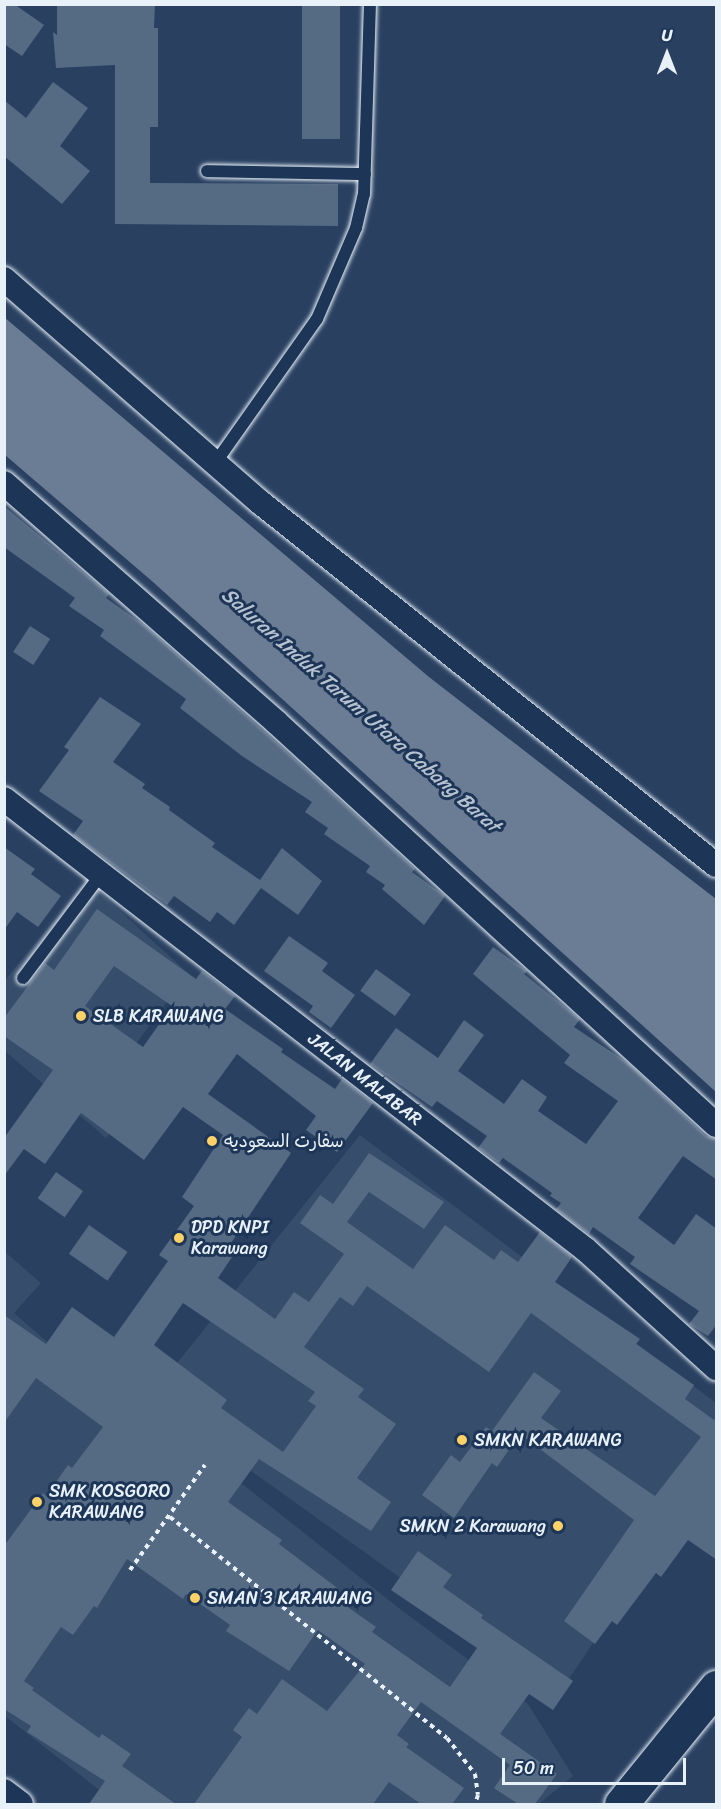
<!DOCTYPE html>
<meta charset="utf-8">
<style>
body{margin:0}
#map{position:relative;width:721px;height:1809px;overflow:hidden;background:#294061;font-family:Sriracha,"Playpen Sans Arabic",sans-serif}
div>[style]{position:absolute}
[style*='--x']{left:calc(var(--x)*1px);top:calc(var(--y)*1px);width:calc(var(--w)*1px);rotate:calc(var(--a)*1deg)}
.built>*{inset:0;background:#364d6b}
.water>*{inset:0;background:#6b7c95}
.building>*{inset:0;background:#556a83;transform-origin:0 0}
.path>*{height:4px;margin-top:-2px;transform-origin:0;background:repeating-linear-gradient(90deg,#e8f1f8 0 4.5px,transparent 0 9px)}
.roads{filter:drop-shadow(0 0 2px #e8f1f8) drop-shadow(0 0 2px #e8f1f8)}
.lane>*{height:12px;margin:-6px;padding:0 6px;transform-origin:6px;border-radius:6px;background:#1d3557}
.street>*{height:24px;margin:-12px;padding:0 12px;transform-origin:12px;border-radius:12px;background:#1d3557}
.secondary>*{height:33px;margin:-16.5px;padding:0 16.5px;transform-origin:16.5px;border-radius:16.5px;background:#1d3557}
.dots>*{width:16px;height:16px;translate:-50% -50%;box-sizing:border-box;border:3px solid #1d3557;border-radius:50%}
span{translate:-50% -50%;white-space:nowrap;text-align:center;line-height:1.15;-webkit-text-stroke:6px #1d3557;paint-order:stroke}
.poi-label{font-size:18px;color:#e8f1f8}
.left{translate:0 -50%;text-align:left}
.right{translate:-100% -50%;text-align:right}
.street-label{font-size:18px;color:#e8f1f8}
.water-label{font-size:20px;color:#b6c2d0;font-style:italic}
.frame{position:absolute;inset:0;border:6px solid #e8f1f8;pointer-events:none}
.north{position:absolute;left:637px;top:24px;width:60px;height:60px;-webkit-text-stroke:4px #1d3557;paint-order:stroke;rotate:0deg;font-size:16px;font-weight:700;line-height:24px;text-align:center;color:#e8f1f8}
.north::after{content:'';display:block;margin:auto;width:21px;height:27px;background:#e8f1f8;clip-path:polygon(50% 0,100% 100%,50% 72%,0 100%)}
.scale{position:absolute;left:502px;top:1758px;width:184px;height:27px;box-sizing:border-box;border:3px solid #e8f1f8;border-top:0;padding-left:8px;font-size:18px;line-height:21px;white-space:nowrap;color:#e8f1f8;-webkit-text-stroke:4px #1d3557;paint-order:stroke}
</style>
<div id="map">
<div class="built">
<div style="clip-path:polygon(87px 881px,188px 973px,102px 1090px,125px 1118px,106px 1138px,5px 1051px,5px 980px)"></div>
<div style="clip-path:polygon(360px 1135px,716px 1403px,716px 1477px,704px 1479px,560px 1692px,149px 1398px)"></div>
<div style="clip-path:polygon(4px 1251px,41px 1283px,14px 1313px,135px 1418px,153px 1413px,400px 1609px,528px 1704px,573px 1776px,539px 1804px,117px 1804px,5px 1716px)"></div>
</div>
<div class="water">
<div style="clip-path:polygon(4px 317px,429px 677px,716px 899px,716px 1092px,153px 582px,5px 455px)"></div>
</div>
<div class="building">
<div style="clip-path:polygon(4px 4px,14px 4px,44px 25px,22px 56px,4px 44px)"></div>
<div style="clip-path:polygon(57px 4px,155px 4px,154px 28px,158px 28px,158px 127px,150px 127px,150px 183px,338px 184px,338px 226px,115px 224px,115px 65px,56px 68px,53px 32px,57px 35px)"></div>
<div style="left:302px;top:4px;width:38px;height:135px"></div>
<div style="clip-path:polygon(53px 82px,88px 108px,60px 146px,90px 171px,62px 204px,4px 156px,4px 100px,26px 118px)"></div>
<div style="clip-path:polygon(4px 506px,109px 594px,106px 598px,144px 625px,266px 733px,415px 869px,412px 872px,445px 896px,424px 925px,382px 889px,385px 885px,366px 872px,370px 866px,324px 834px,328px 828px,305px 812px,312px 802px,242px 756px,180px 708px,186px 699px,100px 636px,104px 630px,69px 606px,75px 598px,4px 547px)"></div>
<div style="left:30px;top:626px;width:24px;height:31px;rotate:33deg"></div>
<div style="clip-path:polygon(100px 697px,141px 724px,113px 762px,145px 784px,142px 788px,170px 807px,169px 810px,215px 843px,212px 847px,260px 880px,282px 848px,322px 881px,298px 915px,261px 888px,234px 925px,217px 912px,210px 922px,174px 896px,167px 905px,73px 835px,83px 821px,39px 791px,69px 750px,64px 747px)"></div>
<div style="clip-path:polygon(4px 847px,35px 869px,31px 874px,61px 896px,38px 927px,17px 912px,4px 930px)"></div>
<div style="clip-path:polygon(evenodd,97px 909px,196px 979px,202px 971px,235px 996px,225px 1009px,283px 1049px,281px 1052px,335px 1089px,342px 1079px,373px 1103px,337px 1152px,306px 1130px,316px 1116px,237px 1054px,208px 1094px,291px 1153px,225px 1252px,232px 1257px,218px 1278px,275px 1319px,294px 1292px,309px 1302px,344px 1254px,300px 1223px,320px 1195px,333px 1204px,369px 1153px,444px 1202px,424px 1229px,369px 1192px,347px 1222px,413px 1269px,445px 1225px,494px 1260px,501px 1250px,518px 1262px,540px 1232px,572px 1257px,555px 1282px,640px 1339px,636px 1344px,694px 1385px,685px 1399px,714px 1420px,717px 1416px,717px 1560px,688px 1540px,661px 1577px,656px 1573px,617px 1625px,612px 1621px,595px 1644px,564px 1621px,634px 1520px,520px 1434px,497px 1467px,492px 1463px,454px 1518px,422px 1495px,451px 1455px,460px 1462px,486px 1427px,492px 1431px,534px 1372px,561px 1391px,541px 1418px,655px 1496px,701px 1437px,531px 1313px,489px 1372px,367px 1286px,353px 1306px,340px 1297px,304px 1347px,364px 1389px,358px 1397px,396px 1424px,357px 1478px,391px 1502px,371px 1531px,259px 1459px,228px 1502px,282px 1540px,279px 1544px,340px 1590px,335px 1598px,376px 1627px,372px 1632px,450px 1687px,477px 1648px,391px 1590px,418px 1551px,452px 1575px,443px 1587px,483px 1615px,481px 1618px,573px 1681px,553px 1710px,529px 1694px,500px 1734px,557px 1774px,535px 1804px,518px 1804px,494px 1788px,510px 1765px,421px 1702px,397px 1735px,409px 1744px,406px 1747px,464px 1788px,452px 1804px,421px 1804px,389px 1782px,373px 1804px,194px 1804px,242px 1737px,233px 1730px,249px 1708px,257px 1714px,282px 1679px,327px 1711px,365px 1664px,318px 1630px,289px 1671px,226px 1631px,230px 1625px,186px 1594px,183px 1599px,127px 1559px,97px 1608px,94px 1606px,73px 1635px,61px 1627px,24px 1681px,34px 1688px,32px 1690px,99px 1738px,102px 1734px,131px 1754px,122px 1766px,176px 1804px,89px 1804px,105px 1781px,27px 1732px,31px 1726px,4px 1709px,4px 1546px,43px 1493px,46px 1496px,68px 1465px,72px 1468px,103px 1427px,36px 1378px,4px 1423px,4px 1315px,46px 1344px,72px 1307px,114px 1337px,168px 1261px,159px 1255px,194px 1206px,182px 1197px,223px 1135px,183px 1107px,144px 1160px,81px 1113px,45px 1164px,24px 1149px,4px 1176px,4px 1138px,53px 1070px,4px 1036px,4px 1018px,45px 963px,54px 970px,97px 909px,114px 966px,172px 1006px,143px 1047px,85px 1006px,114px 966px,97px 909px,183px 1303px,315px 1392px,308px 1401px,316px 1406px,283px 1452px,221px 1408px,227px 1400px,154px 1345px,183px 1303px)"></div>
<div style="clip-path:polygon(289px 936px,328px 963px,322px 971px,355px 995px,331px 1028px,309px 1012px,313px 1006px,264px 971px)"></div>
<div style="clip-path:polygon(493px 947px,527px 971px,524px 974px,580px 1019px,574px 1027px,628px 1063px,706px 1136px,717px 1139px,717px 1180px,683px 1156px,638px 1218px,674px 1245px,696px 1214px,717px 1229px,717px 1324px,708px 1336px,689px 1324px,699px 1311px,630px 1264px,635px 1257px,593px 1227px,589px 1234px,556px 1209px,561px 1203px,550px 1196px,552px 1193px,503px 1158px,499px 1163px,478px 1148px,487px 1136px,437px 1101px,432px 1107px,370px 1064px,396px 1028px,438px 1058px,464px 1020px,484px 1035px,458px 1071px,504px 1104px,522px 1079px,547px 1097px,538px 1111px,586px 1144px,618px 1101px,564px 1063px,570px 1055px,473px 974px)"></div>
<div style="left:376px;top:969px;width:43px;height:27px;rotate:36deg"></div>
<div style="left:56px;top:1172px;width:33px;height:32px;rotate:35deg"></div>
<div style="left:89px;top:1225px;width:47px;height:35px;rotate:35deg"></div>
</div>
<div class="path">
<div style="--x:170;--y:1517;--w:354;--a:38.6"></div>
<div style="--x:447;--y:1738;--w:46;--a:52.1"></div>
<div style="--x:475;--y:1774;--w:21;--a:82"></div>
<div style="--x:478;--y:1795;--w:9;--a:108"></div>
<div style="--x:130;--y:1570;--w:129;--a:-54.5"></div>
</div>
<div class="roads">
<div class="lane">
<div style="--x:207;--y:171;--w:158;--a:1.1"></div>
<div style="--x:216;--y:462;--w:175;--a:-54.8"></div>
<div style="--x:317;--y:319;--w:99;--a:-66.8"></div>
<div style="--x:356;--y:228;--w:35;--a:-77"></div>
<div style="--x:364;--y:194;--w:190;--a:-88.2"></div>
<div style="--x:23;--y:978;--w:128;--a:-53"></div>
</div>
<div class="street">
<div style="--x:4;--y:279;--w:341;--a:41.1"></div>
<div style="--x:261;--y:503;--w:581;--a:38.51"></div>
<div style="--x:4;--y:483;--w:362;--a:41.3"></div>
<div style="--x:276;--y:722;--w:597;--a:42.49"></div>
<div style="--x:4;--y:799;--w:736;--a:37.77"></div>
<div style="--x:586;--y:1250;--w:176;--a:42.2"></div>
<div style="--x:4;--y:1791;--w:21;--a:37"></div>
</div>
<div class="secondary">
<div style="--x:621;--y:1804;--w:151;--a:-50.9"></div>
</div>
</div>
<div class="dots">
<div style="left:81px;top:1016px;background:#ffd166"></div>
<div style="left:212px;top:1141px;background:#ffd166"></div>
<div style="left:179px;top:1238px;background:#ffd166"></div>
<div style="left:462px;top:1440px;background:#ffd166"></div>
<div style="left:37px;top:1502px;background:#ffd166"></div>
<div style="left:558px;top:1526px;background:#ffd166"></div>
<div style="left:195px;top:1598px;background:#ffd166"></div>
</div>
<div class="poi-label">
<span class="left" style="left:93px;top:1016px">SLB KARAWANG</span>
<span class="left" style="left:224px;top:1141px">سفارت السعوديه</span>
<span class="left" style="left:191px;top:1238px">DPD KNPI<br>Karawang</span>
<span class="left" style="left:474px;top:1440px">SMKN KARAWANG</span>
<span class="left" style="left:49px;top:1502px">SMK KOSGORO<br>KARAWANG</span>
<span class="right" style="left:546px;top:1526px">SMKN 2 Karawang</span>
<span class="left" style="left:207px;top:1598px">SMAN 3 KARAWANG</span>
</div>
<div class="street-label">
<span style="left:365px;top:1079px;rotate:38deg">JALAN MALABAR</span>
</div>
<div class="water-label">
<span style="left:361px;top:710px;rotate:41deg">Saluran Induk Tarum Utara Cabang Barat</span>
</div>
<div class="frame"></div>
<div class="north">U</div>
<div class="scale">50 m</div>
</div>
